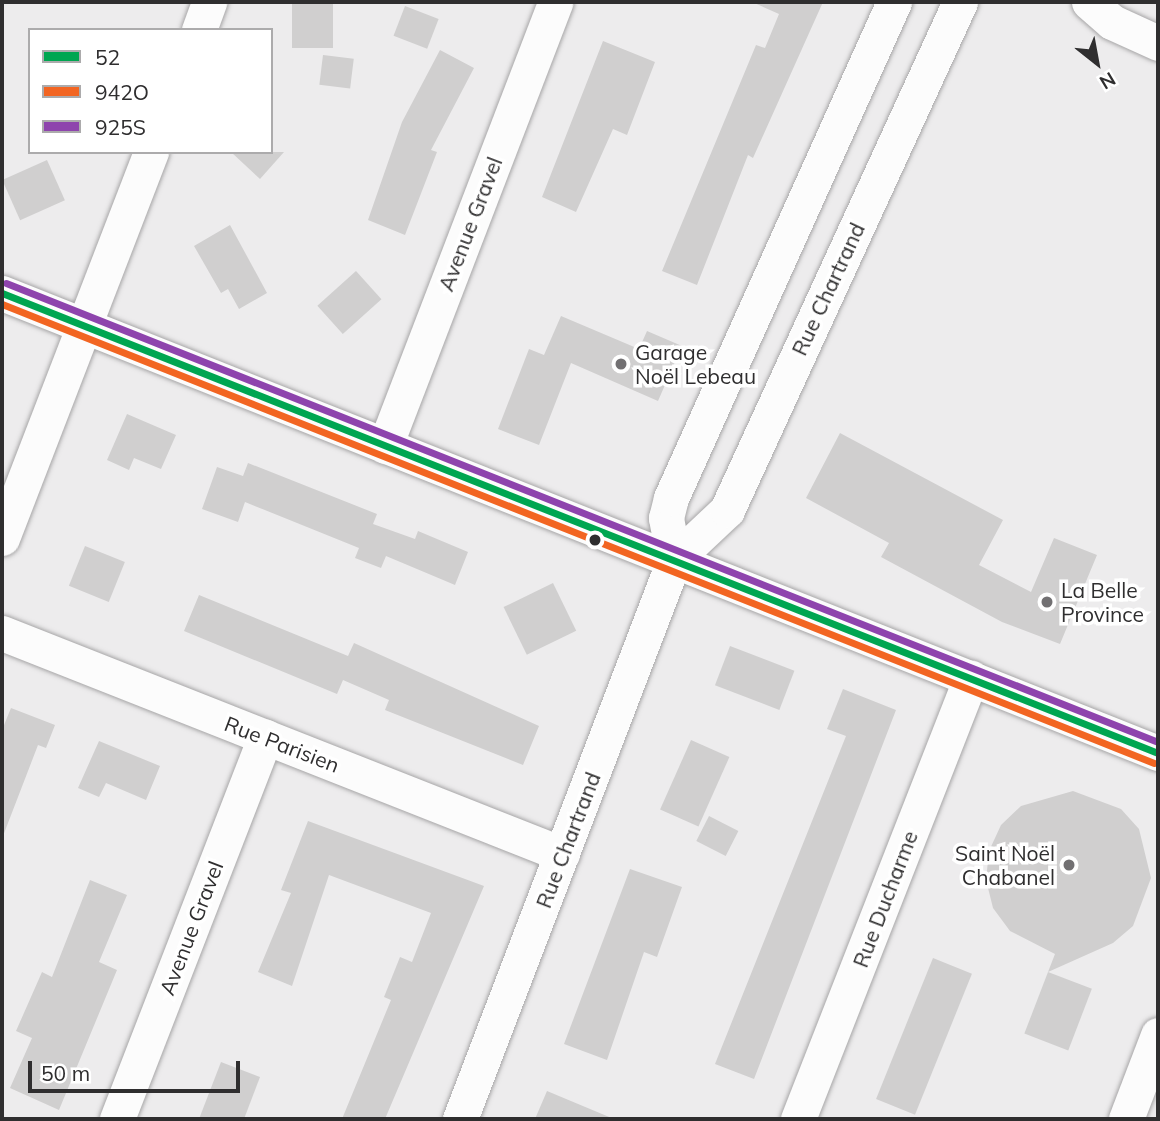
<!DOCTYPE html>
<meta charset="utf-8">
<style>
body{margin:0}
#map{position:relative;width:1160px;height:1121px;overflow:hidden;background:#edeced;font-family:Mulish,sans-serif}
div>[style]{position:absolute}
[style*='--x']{left:calc(var(--x)*1px);top:calc(var(--y)*1px);width:calc(var(--w)*1px);rotate:calc(var(--a)*1deg)}
.building>*{inset:0;background:#d0cfcf;transform-origin:0 0}
.roads{filter:drop-shadow(0 0 2px #a7a6a7) drop-shadow(0 0 2px #a7a6a7)}
.minor>*{height:35px;margin:-17.5px;padding:0 17.5px;transform-origin:17.5px;border-radius:17.5px;background:#fcfcfc}
.bus-1>*{height:7px;margin:-3.5px;padding:0 3.5px;transform-origin:3.5px;border-radius:3.5px;background:#00a651}
.bus-2>*{height:7px;margin:-3.5px;padding:0 3.5px;transform-origin:3.5px;border-radius:3.5px;background:#f26522}
.bus-3>*{height:7px;margin:-3.5px;padding:0 3.5px;transform-origin:3.5px;border-radius:3.5px;background:#8e44ad}
.dots>*{width:19px;height:19px;translate:-50% -50%;box-sizing:border-box;border:4px solid #fff;border-radius:50%}
span{translate:-50% -50%;white-space:nowrap;text-align:center;line-height:1.15;-webkit-text-stroke:7px #fff;paint-order:stroke}
.street-label{font-size:21px;color:#2f2e2f}
.poi-label{font-size:21px;color:#2f2e2f}
.left{translate:0 -50%;text-align:left}
.right{translate:-100% -50%;text-align:right}
.frame{position:absolute;inset:0;border:4px solid #2f2e2f;pointer-events:none}
.legend{position:absolute;left:28px;top:28px;width:245px;height:126px;box-sizing:border-box;background:#fff;border:2px solid #acabac;margin:0;padding:9px 12px;list-style:none;font-size:21px;color:#2f2e2f}
.legend li{display:flex;align-items:center;gap:14px;height:35px}
.legend b{width:35px;border:2px solid #acabac}
.north{position:absolute;left:1062px;top:28px;width:70px;height:70px;-webkit-text-stroke:5px #fff;paint-order:stroke;rotate:149deg;font-size:19px;font-weight:700;line-height:28px;text-align:center;color:#2f2e2f}
.north::after{content:'';display:block;margin:auto;width:24px;height:32px;background:#2f2e2f;clip-path:polygon(50% 0,100% 100%,50% 72%,0 100%)}
.scale{position:absolute;left:28px;top:1061px;width:212px;height:32px;box-sizing:border-box;border:4px solid #2f2e2f;border-top:0;padding-left:9px;font-size:21px;line-height:24px;white-space:nowrap;color:#2f2e2f;-webkit-text-stroke:5px #fff;paint-order:stroke}
</style>
<div id="map">
<div class="building">
<div style="left:292px;top:2px;width:41px;height:46px"></div>
<div style="clip-path:polygon(752px 2px,823px 2px,753px 158px,748px 155px,697px 285px,662px 271px,756px 45px,765px 48px,779px 14px)"></div>
<div style="left:405px;top:6px;width:36px;height:32px;rotate:21deg"></div>
<div style="clip-path:polygon(603px 41px,655px 62px,627px 135px,613px 129px,576px 212px,542px 197px)"></div>
<div style="clip-path:polygon(440px 50px,474px 68px,431px 150px,437px 152px,405px 235px,368px 220px,402px 122px)"></div>
<div style="left:323px;top:55px;width:31px;height:30px;rotate:7deg"></div>
<div style="clip-path:polygon(231px 152px,284px 152px,260px 179px)"></div>
<div style="left:47px;top:160px;width:44px;height:49px;rotate:66deg"></div>
<div style="clip-path:polygon(230px 225px,267px 293px,239px 309px,228px 289px,221px 293px,194px 246px)"></div>
<div style="left:356px;top:271px;width:38px;height:52px;rotate:48deg"></div>
<div style="clip-path:polygon(561px 316px,639px 349px,647px 331px,682px 346px,658px 401px,571px 363px,539px 445px,498px 429px,529px 349px,544px 355px)"></div>
<div style="clip-path:polygon(127px 414px,176px 435px,161px 469px,134px 458px,129px 470px,107px 460px)"></div>
<div style="clip-path:polygon(840px 433px,1003px 520px,979px 565px,1031px 592px,1054px 538px,1097px 555px,1060px 644px,1002px 622px,881px 557px,889px 543px,806px 498px)"></div>
<div style="clip-path:polygon(248px 463px,377px 514px,373px 524px,415px 539px,418px 531px,468px 552px,455px 585px,386px 556px,381px 568px,355px 558px,359px 548px,245px 502px,238px 522px,202px 509px,217px 467px,243px 476px)"></div>
<div style="left:85px;top:546px;width:43px;height:43px;rotate:22deg"></div>
<div style="left:553px;top:583px;width:53px;height:55px;rotate:64deg"></div>
<div style="clip-path:polygon(199px 595px,348px 656px,354px 643px,539px 726px,523px 765px,385px 710px,389px 700px,343px 680px,337px 694px,184px 631px)"></div>
<div style="left:730px;top:646px;width:69px;height:42px;rotate:21deg"></div>
<div style="clip-path:polygon(843px 689px,896px 710px,754px 1079px,715px 1064px,846px 736px,827px 729px)"></div>
<div style="clip-path:polygon(11px 708px,55px 725px,46px 748px,38px 745px,3px 836px,2px 730px)"></div>
<div style="left:691px;top:740px;width:42px;height:76px;rotate:24deg"></div>
<div style="clip-path:polygon(99px 741px,160px 766px,146px 800px,106px 783px,99px 797px,78px 788px)"></div>
<div style="clip-path:polygon(1073px 791px,1121px 809px,1139px 829px,1151px 878px,1133px 926px,1113px 943px,1048px 972px,1055px 954px,1010px 931px,993px 908px,986px 880px,989px 851px,1001px 825px,1021px 806px)"></div>
<div style="left:709px;top:816px;width:33px;height:28px;rotate:27deg"></div>
<div style="clip-path:polygon(308px 821px,484px 886px,385px 1119px,342px 1119px,391px 1000px,384px 997px,400px 957px,412px 962px,431px 913px,329px 875px,292px 986px,258px 972px,291px 893px,281px 890px)"></div>
<div style="clip-path:polygon(630px 869px,682px 887px,657px 957px,644px 952px,607px 1060px,564px 1044px)"></div>
<div style="clip-path:polygon(90px 880px,127px 895px,99px 962px,117px 970px,59px 1110px,10px 1088px,32px 1038px,16px 1031px,42px 972px,52px 977px)"></div>
<div style="left:933px;top:958px;width:42px;height:152px;rotate:22deg"></div>
<div style="left:1048px;top:972px;width:47px;height:66px;rotate:21deg"></div>
<div style="clip-path:polygon(221px 1062px,260px 1077px,244px 1119px,199px 1119px)"></div>
<div style="clip-path:polygon(547px 1091px,614px 1119px,535px 1119px)"></div>
</div>
<div class="roads">
<div class="minor">
<div style="--x:1089;--y:2;--w:30;--a:41"></div>
<div style="--x:1112;--y:22;--w:51;--a:24.5"></div>
<div style="--x:199;--y:30;--w:30;--a:-70"></div>
<div style="--x:2;--y:293;--w:1244;--a:21.7"></div>
<div style="--x:385;--y:446;--w:475;--a:-69"></div>
<div style="--x:2;--y:538;--w:414;--a:-68.9"></div>
<div style="--x:674;--y:560;--w:43;--a:-100.8"></div>
<div style="--x:666;--y:518;--w:21;--a:-76"></div>
<div style="--x:671;--y:498;--w:544;--a:-65.79"></div>
<div style="--x:2;--y:633;--w:602;--a:21.54"></div>
<div style="--x:117;--y:1119;--w:410;--a:-68.8"></div>
<div style="--x:460;--y:1119;--w:599;--a:-69.05"></div>
<div style="--x:674;--y:560;--w:73;--a:-43.3"></div>
<div style="--x:727;--y:510;--w:559;--a:-65.36"></div>
<div style="--x:798;--y:1119;--w:474;--a:-68.6"></div>
<div style="--x:1126;--y:1119;--w:90;--a:-69.1"></div>
</div>
</div>
<div class="bus-1">
<div style="--x:2;--y:293;--w:1244;--a:21.7"></div>
</div>
<div class="bus-2">
<div style="--x:2;--y:304;--w:1240;--a:21.72"></div>
</div>
<div class="bus-3">
<div style="--x:6;--y:283;--w:1240;--a:21.72"></div>
</div>
<div class="dots">
<div style="left:621px;top:364px;background:#727072"></div>
<div style="left:595px;top:540px;background:#2f2e2f"></div>
<div style="left:1047px;top:602px;background:#727072"></div>
<div style="left:1069px;top:865px;background:#727072"></div>
</div>
<div class="street-label">
<span style="left:470px;top:224px;rotate:-69deg">Avenue Gravel</span>
<span style="left:828px;top:289px;rotate:-65deg">Rue Chartrand</span>
<span style="left:282px;top:744px;rotate:21deg">Rue Parisien</span>
<span style="left:568px;top:840px;rotate:-69deg">Rue Chartrand</span>
<span style="left:885px;top:899px;rotate:-69deg">Rue Ducharme</span>
<span style="left:191px;top:928px;rotate:-69deg">Avenue Gravel</span>
</div>
<div class="poi-label">
<span class="left" style="left:635px;top:364px">Garage<br>Noël Lebeau</span>
<span class="left" style="left:1061px;top:602px">La Belle<br>Province</span>
<span class="right" style="left:1055px;top:865px">Saint Noël<br>Chabanel</span>
</div>
<div class="frame"></div>
<ul class="legend">
<li><b style="height:9px;background:#00a651"></b>52</li>
<li><b style="height:9px;background:#f26522"></b>942O</li>
<li><b style="height:9px;background:#8e44ad"></b>925S</li>
</ul>
<div class="north">N</div>
<div class="scale">50 m</div>
</div>
